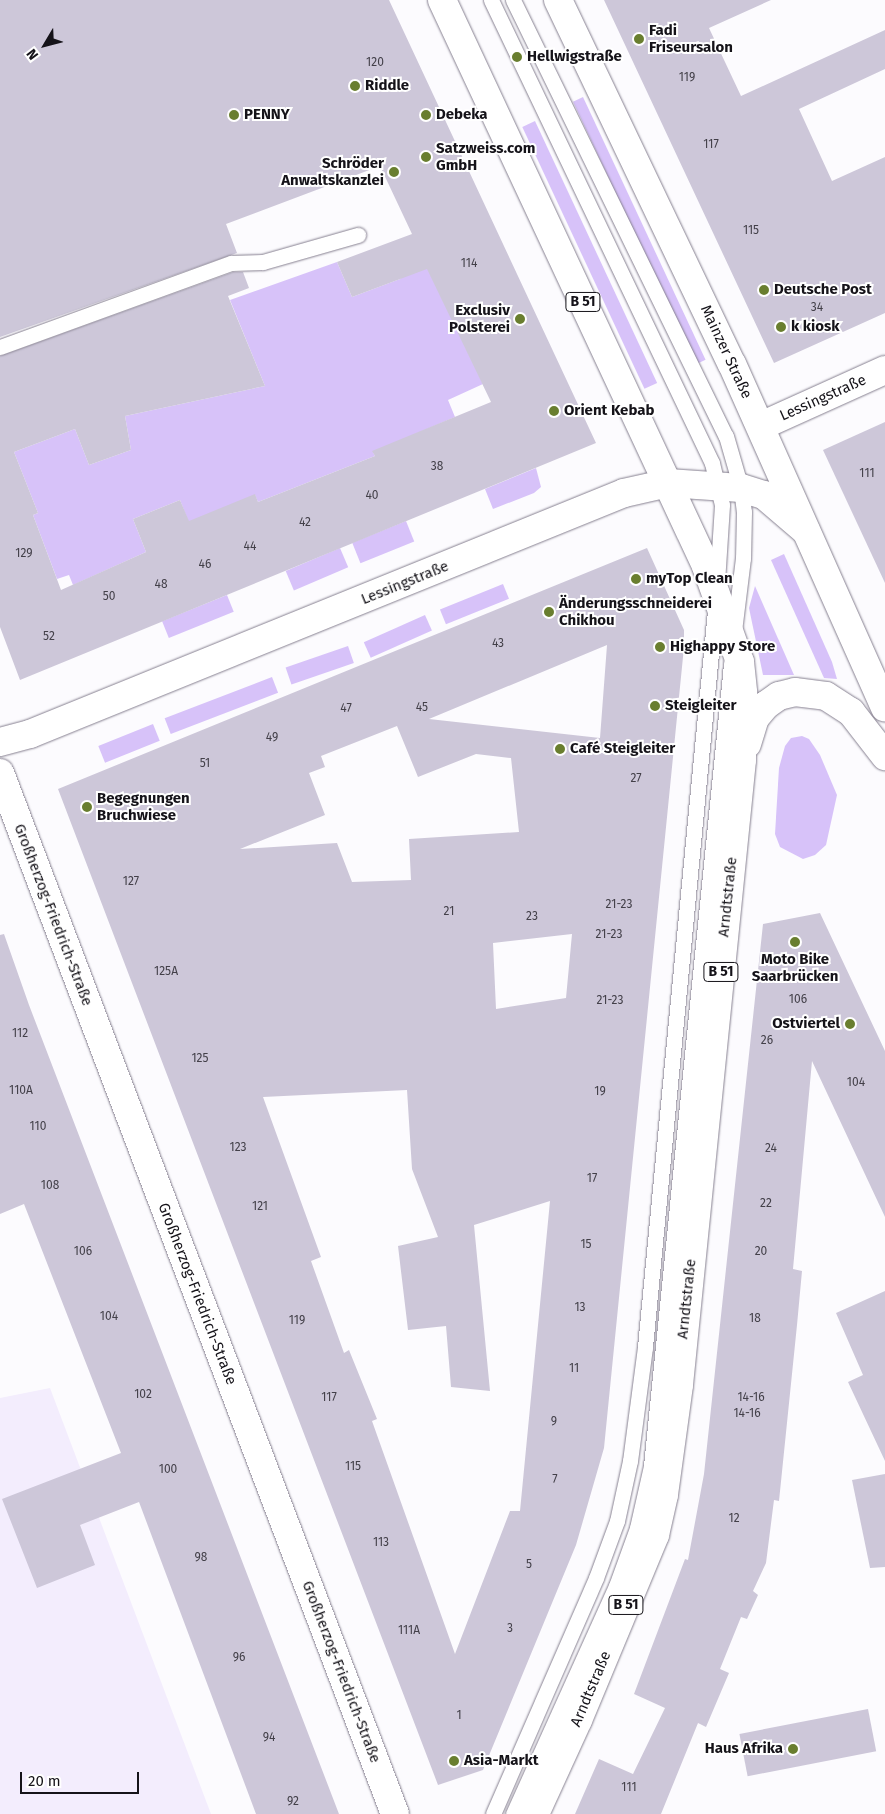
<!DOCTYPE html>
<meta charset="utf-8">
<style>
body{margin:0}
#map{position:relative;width:885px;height:1814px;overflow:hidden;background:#fcfbfe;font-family:"Fira Sans",sans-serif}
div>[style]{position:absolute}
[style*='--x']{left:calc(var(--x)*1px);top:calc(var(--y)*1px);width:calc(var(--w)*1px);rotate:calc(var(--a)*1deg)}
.built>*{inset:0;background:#f3edfd}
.green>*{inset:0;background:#d7c2f9;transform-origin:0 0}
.building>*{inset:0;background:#cdc7d9;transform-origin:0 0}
.roads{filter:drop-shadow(0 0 1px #868090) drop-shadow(0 0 1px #868090)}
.service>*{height:15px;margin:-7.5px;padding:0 7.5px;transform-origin:7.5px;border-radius:7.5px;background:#fff}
.minor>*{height:28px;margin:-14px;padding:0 14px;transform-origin:14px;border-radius:14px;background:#fff}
.primary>*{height:28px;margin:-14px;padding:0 14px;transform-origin:14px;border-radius:14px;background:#fff}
.dots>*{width:14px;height:14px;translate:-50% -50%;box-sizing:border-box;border:2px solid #fff;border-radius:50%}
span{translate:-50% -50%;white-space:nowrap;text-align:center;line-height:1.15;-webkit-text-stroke:4px #fff;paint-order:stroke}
.number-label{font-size:12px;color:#434049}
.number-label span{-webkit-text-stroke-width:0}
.shield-label span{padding:1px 4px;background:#fff;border:1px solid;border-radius:4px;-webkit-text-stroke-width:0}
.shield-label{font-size:14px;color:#151319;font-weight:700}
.poi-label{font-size:15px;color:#151319;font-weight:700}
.left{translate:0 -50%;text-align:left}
.right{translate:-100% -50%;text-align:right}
.street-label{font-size:15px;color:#151319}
.north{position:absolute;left:20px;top:20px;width:50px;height:50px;-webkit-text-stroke:4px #fff;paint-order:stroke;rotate:233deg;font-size:14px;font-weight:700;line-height:20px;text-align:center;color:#151319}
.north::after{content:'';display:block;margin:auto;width:18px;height:22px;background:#151319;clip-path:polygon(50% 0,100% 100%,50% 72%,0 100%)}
.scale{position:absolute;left:20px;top:1772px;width:119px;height:22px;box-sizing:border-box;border:2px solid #151319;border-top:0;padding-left:6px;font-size:15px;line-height:18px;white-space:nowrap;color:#151319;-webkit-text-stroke:4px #fff;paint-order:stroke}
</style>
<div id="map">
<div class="built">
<div style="clip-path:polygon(50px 1388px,211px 1814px,0 1814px,0 1398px)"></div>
</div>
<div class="green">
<div style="left:583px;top:97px;width:290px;height:11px;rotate:65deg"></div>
<div style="left:535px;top:121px;width:289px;height:14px;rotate:65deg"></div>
<div style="clip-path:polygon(422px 257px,483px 384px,448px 400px,455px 417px,373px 452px,375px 456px,258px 502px,255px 495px,193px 533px,180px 500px,133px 519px,146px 552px,73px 585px,69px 575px,57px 579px,33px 515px,38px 513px,14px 452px,75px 429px,89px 465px,131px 450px,125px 416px,265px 386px,230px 300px,337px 262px,352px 297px,400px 279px)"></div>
<div style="clip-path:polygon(536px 468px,541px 487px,534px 493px,493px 509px,485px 489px)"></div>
<div style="left:406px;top:521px;width:22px;height:58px;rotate:68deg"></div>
<div style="left:340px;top:548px;width:21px;height:59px;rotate:67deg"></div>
<div style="clip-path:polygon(784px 554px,832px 662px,837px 679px,824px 678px,771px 560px)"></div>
<div style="left:503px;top:584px;width:16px;height:68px;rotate:68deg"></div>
<div style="clip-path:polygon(755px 586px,794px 675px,763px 675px,749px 608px)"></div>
<div style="left:227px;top:595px;width:18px;height:70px;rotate:68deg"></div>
<div style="left:425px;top:615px;width:17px;height:67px;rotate:66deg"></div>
<div style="left:348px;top:646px;width:18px;height:66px;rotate:71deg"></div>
<div style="left:272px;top:677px;width:17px;height:115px;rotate:69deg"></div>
<div style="left:153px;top:724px;width:18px;height:59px;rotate:68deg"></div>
<div style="clip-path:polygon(802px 736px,809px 739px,820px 755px,837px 795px,826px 845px,815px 855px,803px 859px,780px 847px,775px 834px,779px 768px,785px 746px,791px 738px)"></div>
</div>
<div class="building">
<div style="clip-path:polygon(0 0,389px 0,596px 443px,20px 680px,0 627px,0 356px,233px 272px,243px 272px,249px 288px,228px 296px,265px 386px,125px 416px,131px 450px,89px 465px,75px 429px,14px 452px,38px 513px,33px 515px,61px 590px,146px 552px,133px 519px,180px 500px,189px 521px,255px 494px,258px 502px,375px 456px,372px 451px,491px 402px,427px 269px,352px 297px,337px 262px,412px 234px,380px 166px,226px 224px,237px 253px,0 337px)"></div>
<div style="clip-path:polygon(604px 0,771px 0,709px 28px,741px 96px,885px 30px,885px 69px,799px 109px,832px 181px,885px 157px,885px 313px,774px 363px)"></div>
<div style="clip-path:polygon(885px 422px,885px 583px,823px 450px)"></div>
<div style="clip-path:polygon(evenodd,647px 548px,684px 630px,684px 647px,604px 1448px,576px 1545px,483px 1770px,438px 1785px,58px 789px,647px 548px,607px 645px,600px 738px,429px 719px,607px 645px,647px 548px,397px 726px,418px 777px,476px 754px,511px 758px,519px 832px,409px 839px,411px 880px,352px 882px,337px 843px,240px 849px,325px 815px,309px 773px,325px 767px,321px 756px,397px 726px,647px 548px,572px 934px,566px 998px,496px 1009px,493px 943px,572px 934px,647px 548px,407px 1090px,412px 1169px,438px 1237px,398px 1246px,408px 1330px,446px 1326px,451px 1387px,490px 1391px,474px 1225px,550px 1201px,520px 1511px,510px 1511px,455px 1654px,372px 1421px,377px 1419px,349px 1350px,344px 1353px,311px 1261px,321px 1257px,263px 1097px,407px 1090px)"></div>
<div style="clip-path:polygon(820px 913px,885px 1051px,885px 1217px,812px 1061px,793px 1269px,802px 1271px,797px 1325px,779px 1501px,774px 1500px,766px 1563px,753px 1591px,758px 1595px,747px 1619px,741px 1617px,720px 1669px,729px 1673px,706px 1727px,698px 1723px,661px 1814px,575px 1814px,599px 1759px,633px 1774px,665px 1708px,634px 1694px,685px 1559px,688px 1560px,704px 1474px,763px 924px)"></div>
<div style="clip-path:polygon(4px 934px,29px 1005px,339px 1814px,256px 1814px,139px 1502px,80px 1525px,95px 1565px,37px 1588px,2px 1499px,121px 1453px,24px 1204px,0 1214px,0 935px)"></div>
<div style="clip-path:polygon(885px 1291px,885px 1461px,848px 1382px,863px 1375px,836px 1313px)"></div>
<div style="clip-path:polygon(885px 1474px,885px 1567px,870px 1568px,852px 1480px)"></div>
<div style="left:868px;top:1709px;width:43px;height:131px;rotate:79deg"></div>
</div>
<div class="roads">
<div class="service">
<div style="--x:491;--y:0;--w:513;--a:64.48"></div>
<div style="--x:712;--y:463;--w:43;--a:76.6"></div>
<div style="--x:722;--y:505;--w:77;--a:93.7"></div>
<div style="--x:513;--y:0;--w:485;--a:64"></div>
<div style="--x:726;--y:436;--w:54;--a:73.9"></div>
<div style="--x:741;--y:488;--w:24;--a:83"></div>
<div style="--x:744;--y:512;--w:46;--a:91.2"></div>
<div style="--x:743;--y:558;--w:74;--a:97"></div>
<div style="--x:0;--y:347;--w:246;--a:-20"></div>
<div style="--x:231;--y:263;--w:32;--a:-2"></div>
<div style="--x:263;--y:262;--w:99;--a:-15.9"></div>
<div style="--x:493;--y:1814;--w:257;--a:-66.4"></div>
<div style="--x:596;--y:1578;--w:61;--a:-69.8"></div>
<div style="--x:617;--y:1521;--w:61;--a:-77.8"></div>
<div style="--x:630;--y:1461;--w:115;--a:-82.5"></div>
<div style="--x:645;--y:1347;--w:740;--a:-84.57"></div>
<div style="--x:513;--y:1814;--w:250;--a:-65.7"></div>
<div style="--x:616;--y:1586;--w:62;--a:-70.1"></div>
<div style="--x:637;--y:1528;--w:64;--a:-77.3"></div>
<div style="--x:651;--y:1466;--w:806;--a:-84.3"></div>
</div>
<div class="minor">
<div style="--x:761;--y:426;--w:136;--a:-24.3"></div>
<div style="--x:0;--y:742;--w:31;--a:-15"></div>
<div style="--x:30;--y:734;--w:641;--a:-22.08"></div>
<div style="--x:624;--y:493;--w:45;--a:-12.8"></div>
<div style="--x:668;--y:483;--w:73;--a:3.9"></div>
<div style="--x:741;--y:488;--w:24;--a:17"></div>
<div style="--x:764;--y:495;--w:55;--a:40.6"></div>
<div style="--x:0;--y:773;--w:1113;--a:69.22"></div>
</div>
<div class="primary">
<div style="--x:442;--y:0;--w:625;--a:64.99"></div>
<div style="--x:706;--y:566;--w:102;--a:70.5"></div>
<div style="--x:740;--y:662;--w:31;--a:84"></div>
<div style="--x:743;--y:693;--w:67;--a:90.9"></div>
<div style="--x:742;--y:760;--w:628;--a:95.76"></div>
<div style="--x:679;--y:1385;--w:111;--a:97.8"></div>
<div style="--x:664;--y:1495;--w:41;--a:102.7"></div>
<div style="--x:655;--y:1535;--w:200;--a:112.6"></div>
<div style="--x:578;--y:1720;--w:103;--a:114.6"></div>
<div style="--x:558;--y:0;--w:403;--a:64.5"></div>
<div style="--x:732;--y:364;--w:376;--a:66"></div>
<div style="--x:747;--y:744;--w:27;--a:-73"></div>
<div style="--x:755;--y:718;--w:17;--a:-50"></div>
<div style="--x:766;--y:705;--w:16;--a:-35"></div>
<div style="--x:779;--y:696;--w:16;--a:-14"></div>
<div style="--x:795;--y:692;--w:31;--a:7"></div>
<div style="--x:826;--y:696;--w:30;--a:33"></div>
<div style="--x:851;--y:712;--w:56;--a:52.3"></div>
</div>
</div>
<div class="dots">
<div style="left:639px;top:39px;background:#697e2f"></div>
<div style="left:517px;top:57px;background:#697e2f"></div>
<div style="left:355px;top:86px;background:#697e2f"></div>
<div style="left:234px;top:115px;background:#697e2f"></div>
<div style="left:426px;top:115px;background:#697e2f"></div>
<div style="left:426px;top:157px;background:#697e2f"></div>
<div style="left:394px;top:172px;background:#697e2f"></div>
<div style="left:764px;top:290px;background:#697e2f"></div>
<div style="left:520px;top:319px;background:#697e2f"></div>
<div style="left:781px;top:327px;background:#697e2f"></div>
<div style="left:554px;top:411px;background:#697e2f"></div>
<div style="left:636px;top:579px;background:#697e2f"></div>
<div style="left:549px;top:612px;background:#697e2f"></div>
<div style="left:660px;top:647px;background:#697e2f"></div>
<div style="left:655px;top:706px;background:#697e2f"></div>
<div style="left:560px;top:749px;background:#697e2f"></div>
<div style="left:87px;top:807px;background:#697e2f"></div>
<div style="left:795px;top:942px;background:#697e2f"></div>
<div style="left:850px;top:1024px;background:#697e2f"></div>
<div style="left:793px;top:1749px;background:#697e2f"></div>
<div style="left:454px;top:1761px;background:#697e2f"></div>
</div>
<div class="number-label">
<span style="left:375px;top:63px">120</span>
<span style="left:687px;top:78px">119</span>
<span style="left:711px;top:145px">117</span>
<span style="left:751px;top:231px">115</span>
<span style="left:469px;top:264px">114</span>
<span style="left:817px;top:308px">34</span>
<span style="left:437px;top:467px">38</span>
<span style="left:867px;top:474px">111</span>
<span style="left:372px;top:496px">40</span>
<span style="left:305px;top:523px">42</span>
<span style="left:250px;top:547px">44</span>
<span style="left:24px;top:554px">129</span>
<span style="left:205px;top:565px">46</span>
<span style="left:161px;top:585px">48</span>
<span style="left:109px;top:597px">50</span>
<span style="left:49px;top:637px">52</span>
<span style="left:498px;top:644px">43</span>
<span style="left:422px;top:708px">45</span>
<span style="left:346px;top:709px">47</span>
<span style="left:272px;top:738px">49</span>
<span style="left:205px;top:764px">51</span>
<span style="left:636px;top:779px">27</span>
<span style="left:131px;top:882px">127</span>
<span style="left:619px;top:905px">21-23</span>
<span style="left:449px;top:912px">21</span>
<span style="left:532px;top:917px">23</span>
<span style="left:609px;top:935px">21-23</span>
<span style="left:166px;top:972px">125A</span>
<span style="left:798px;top:1000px">106</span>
<span style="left:610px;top:1001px">21-23</span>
<span style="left:20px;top:1034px">112</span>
<span style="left:767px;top:1041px">26</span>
<span style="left:200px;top:1059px">125</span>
<span style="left:856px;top:1083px">104</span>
<span style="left:21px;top:1091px">110A</span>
<span style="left:600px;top:1092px">19</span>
<span style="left:38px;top:1127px">110</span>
<span style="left:238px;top:1148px">123</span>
<span style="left:771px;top:1149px">24</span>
<span style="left:592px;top:1179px">17</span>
<span style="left:50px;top:1186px">108</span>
<span style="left:766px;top:1204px">22</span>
<span style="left:260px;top:1207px">121</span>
<span style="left:586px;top:1245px">15</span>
<span style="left:83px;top:1252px">106</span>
<span style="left:761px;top:1252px">20</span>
<span style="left:580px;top:1308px">13</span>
<span style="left:109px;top:1317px">104</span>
<span style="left:755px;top:1319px">18</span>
<span style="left:297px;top:1321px">119</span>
<span style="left:574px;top:1369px">11</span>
<span style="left:143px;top:1395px">102</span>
<span style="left:329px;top:1398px">117</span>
<span style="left:751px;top:1398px">14-16</span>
<span style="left:747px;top:1414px">14-16</span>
<span style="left:554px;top:1422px">9</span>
<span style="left:353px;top:1467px">115</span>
<span style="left:168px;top:1470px">100</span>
<span style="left:555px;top:1480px">7</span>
<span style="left:734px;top:1519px">12</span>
<span style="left:381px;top:1543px">113</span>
<span style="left:201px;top:1558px">98</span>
<span style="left:529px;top:1565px">5</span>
<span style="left:510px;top:1629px">3</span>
<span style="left:409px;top:1631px">111A</span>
<span style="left:239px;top:1658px">96</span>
<span style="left:459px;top:1716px">1</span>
<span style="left:269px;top:1738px">94</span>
<span style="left:629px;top:1788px">111</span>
<span style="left:293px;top:1802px">92</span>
</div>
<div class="shield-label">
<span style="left:583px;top:302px">B 51</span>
<span style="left:721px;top:972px">B 51</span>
<span style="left:626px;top:1605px">B 51</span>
</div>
<div class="poi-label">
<span class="left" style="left:649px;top:39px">Fadi<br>Friseursalon</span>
<span class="left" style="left:527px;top:57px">Hellwigstraße</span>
<span class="left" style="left:365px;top:86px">Riddle</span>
<span class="left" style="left:244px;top:115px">PENNY</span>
<span class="left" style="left:436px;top:115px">Debeka</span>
<span class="left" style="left:436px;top:157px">Satzweiss.com<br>GmbH</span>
<span class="right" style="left:384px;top:172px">Schröder<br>Anwaltskanzlei</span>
<span class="left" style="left:774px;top:290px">Deutsche Post</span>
<span class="right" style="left:510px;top:319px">Exclusiv<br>Polsterei</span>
<span class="left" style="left:791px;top:327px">k kiosk</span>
<span class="left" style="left:564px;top:411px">Orient Kebab</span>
<span class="left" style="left:646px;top:579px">myTop Clean</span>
<span class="left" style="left:559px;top:612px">Änderungsschneiderei<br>Chikhou</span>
<span class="left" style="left:670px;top:647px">Highappy Store</span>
<span class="left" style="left:665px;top:706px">Steigleiter</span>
<span class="left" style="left:570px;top:749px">Café Steigleiter</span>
<span class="left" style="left:97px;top:807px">Begegnungen<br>Bruchwiese</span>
<span style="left:795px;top:968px">Moto Bike<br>Saarbrücken</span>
<span class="right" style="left:840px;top:1024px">Ostviertel</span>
<span class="right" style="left:783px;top:1749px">Haus Afrika</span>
<span class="left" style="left:464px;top:1761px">Asia-Markt</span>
</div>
<div class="street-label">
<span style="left:726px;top:352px;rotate:65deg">Mainzer Straße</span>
<span style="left:823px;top:398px;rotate:-24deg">Lessingstraße</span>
<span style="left:405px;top:583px;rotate:-22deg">Lessingstraße</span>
<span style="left:728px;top:897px;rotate:-84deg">Arndtstraße</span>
<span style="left:53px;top:915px;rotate:69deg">Großherzog-Friedrich-Straße</span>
<span style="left:197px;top:1294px;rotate:69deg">Großherzog-Friedrich-Straße</span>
<span style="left:687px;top:1299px;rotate:-84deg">Arndtstraße</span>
<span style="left:341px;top:1672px;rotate:69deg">Großherzog-Friedrich-Straße</span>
<span style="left:591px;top:1689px;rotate:-67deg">Arndtstraße</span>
</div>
<div class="north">N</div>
<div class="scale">20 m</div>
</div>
